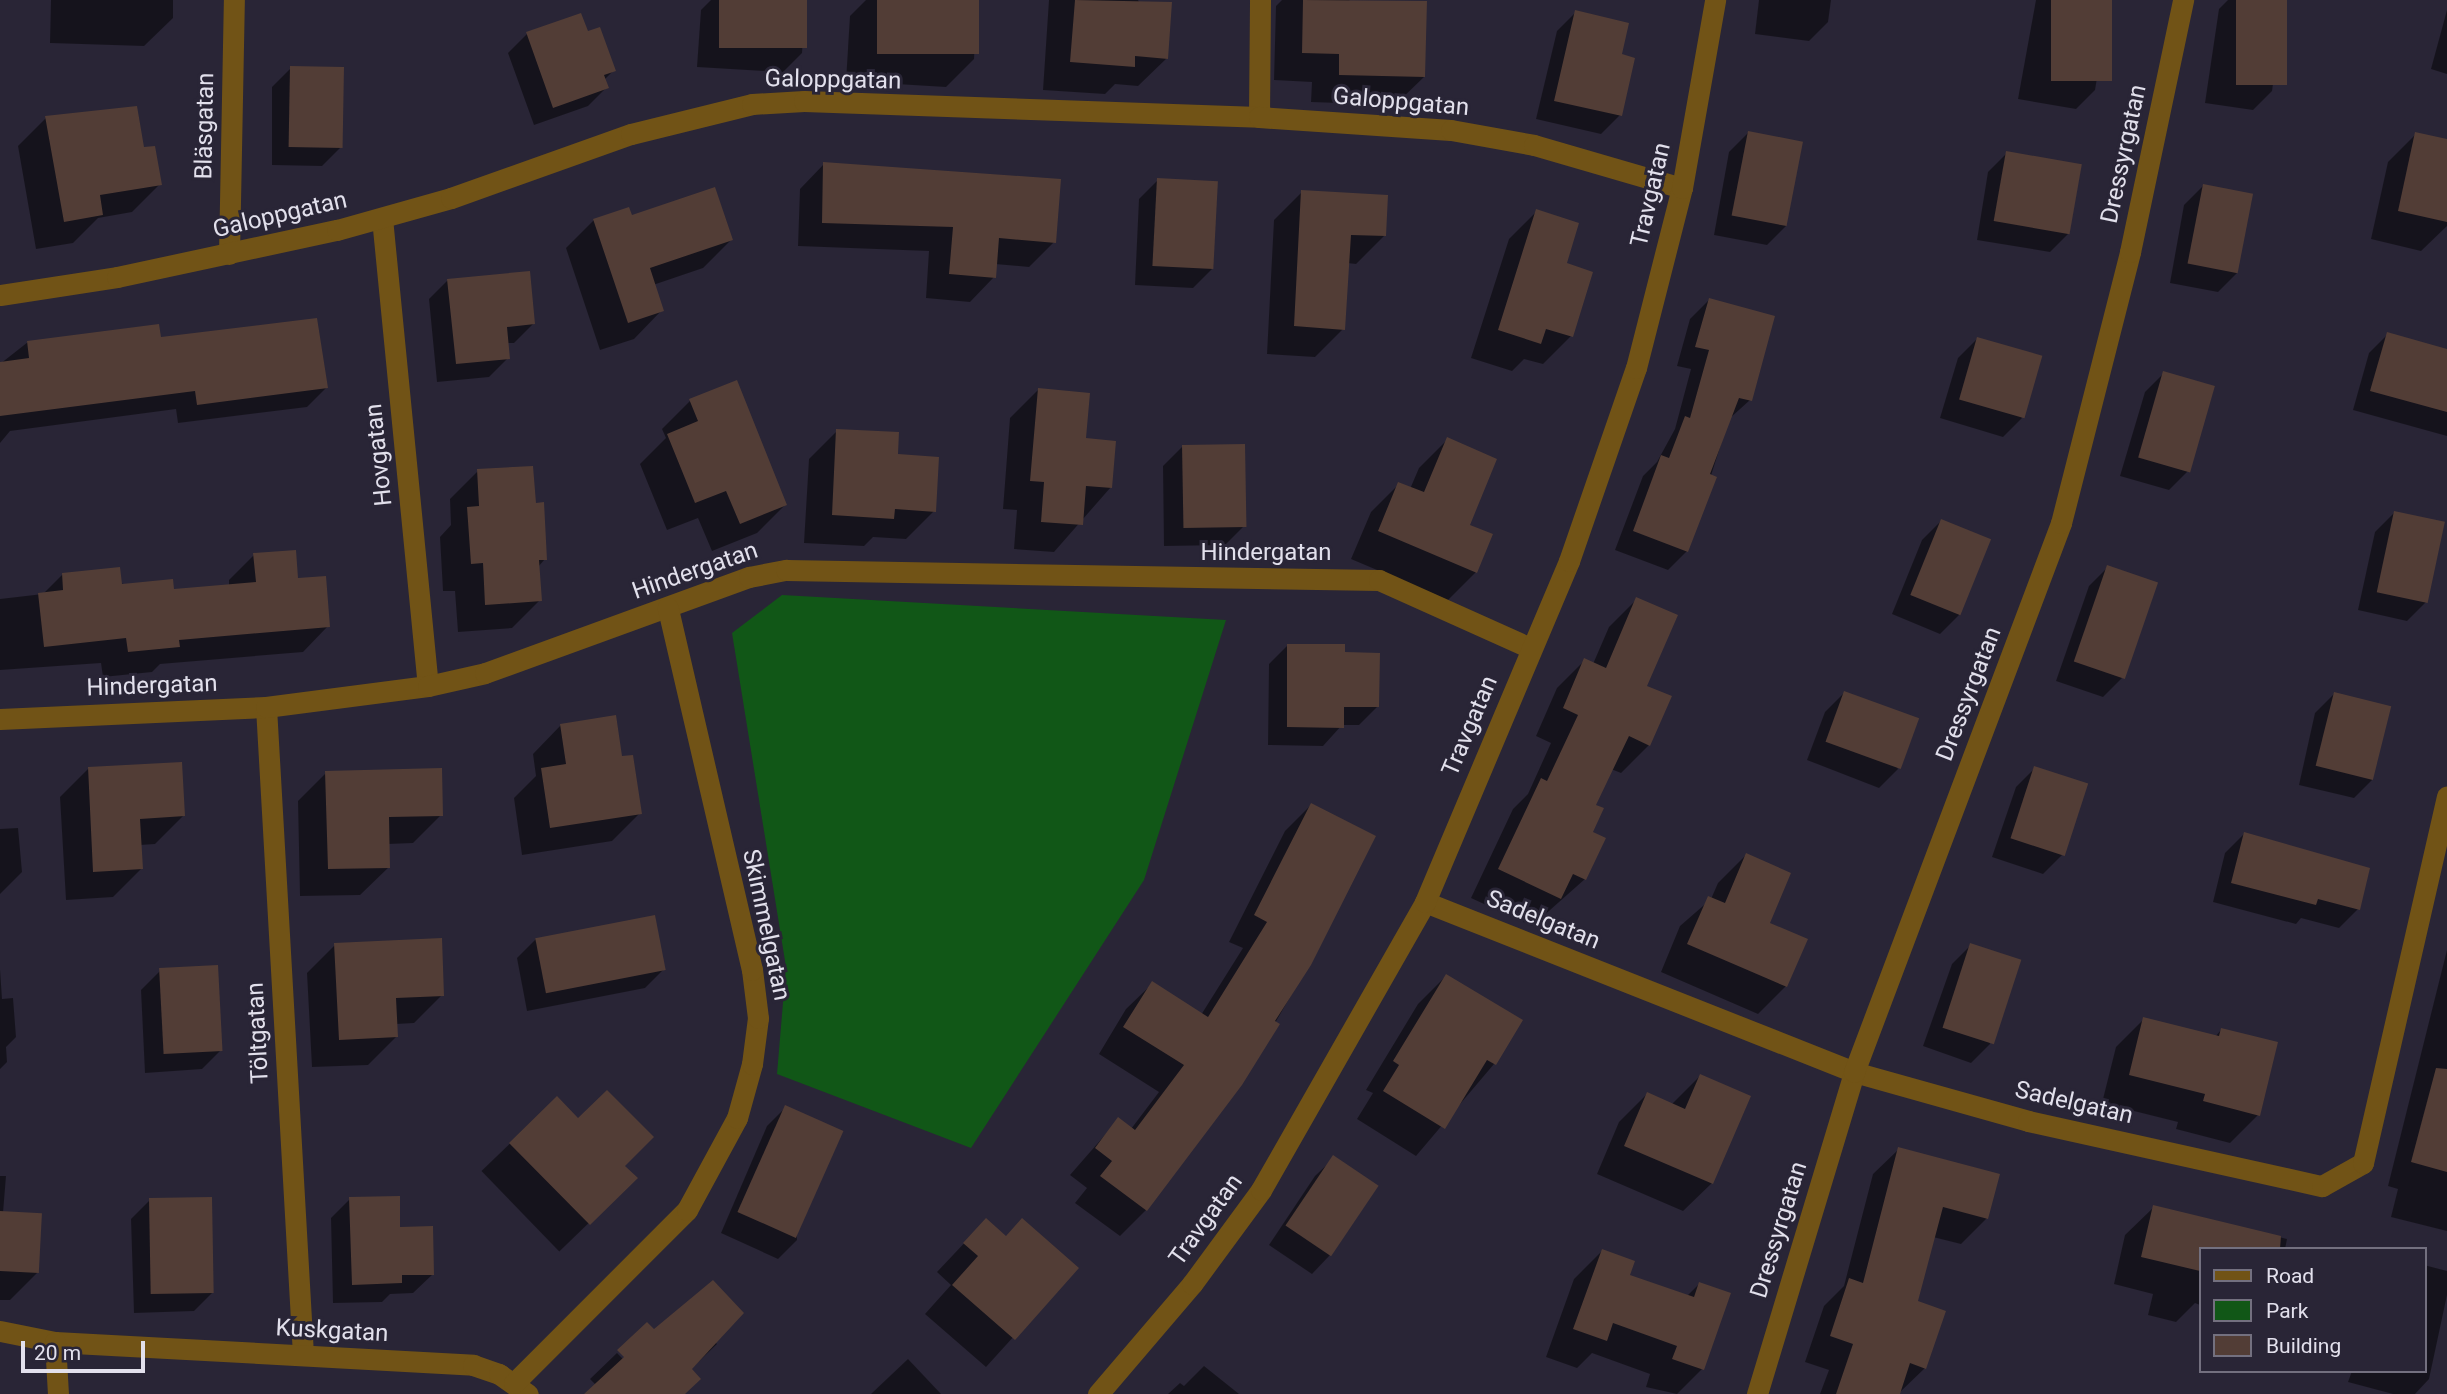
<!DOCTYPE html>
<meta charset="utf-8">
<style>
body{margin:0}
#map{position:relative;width:2447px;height:1394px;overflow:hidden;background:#292536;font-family:Roboto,sans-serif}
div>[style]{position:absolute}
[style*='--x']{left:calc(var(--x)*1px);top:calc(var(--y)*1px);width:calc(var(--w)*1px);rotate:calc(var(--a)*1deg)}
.green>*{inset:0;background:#115717}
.shadow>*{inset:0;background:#0007;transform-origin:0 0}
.building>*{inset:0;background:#523d36;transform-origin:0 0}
.minor>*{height:21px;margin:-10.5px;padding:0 10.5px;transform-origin:10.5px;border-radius:10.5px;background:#715316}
span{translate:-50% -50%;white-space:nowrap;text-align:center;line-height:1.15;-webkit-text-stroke:6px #292536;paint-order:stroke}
.street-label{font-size:24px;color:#e2e0ec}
.legend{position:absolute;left:2199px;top:1247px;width:228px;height:126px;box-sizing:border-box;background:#292536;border:2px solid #73707f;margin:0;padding:9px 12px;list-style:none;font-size:21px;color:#e2e0ec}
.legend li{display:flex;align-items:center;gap:14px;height:35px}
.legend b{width:35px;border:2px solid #73707f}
.scale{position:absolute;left:21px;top:1341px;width:124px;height:32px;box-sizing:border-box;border:4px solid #e2e0ec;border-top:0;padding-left:9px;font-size:21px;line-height:24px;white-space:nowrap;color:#e2e0ec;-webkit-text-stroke:5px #292536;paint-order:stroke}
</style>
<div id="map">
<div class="green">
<div style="clip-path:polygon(782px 595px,1226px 620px,1144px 880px,971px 1148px,777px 1074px,786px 967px,732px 633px)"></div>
</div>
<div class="shadow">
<div style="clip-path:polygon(51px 0,173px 0,173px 18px,144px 46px,50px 43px)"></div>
<div style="clip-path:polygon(711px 0,805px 0,802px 53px,783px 72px,697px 67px,701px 10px)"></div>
<div style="clip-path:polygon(866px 0,977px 0,974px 59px,946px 87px,846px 81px,850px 16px)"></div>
<div style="clip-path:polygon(1049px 0,1138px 0,1167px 58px,1138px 86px,1115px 84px,1105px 94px,1043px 90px)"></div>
<div style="clip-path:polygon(1282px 0,1349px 0,1424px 77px,1395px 105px,1311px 102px,1312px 82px,1274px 80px,1276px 6px)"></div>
<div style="clip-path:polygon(1759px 0,1831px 0,1828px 22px,1809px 41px,1755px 34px)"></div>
<div style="clip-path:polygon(2036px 0,2110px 0,2095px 90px,2076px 109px,2018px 99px)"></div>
<div style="clip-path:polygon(2228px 0,2285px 0,2272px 91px,2253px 110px,2205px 103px,2219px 9px)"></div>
<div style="clip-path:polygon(2447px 10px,2447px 74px,2431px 69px)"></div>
<div style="clip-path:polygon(1576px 12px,1620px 55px,1620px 115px,1601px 134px,1536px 119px,1557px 31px)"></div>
<div style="clip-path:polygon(587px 33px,614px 70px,604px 80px,607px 87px,588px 106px,534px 125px,508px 53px,527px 34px)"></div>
<div style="clip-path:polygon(291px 68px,341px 147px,322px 166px,272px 165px,272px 87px)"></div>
<div style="clip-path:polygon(46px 118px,143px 149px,160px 184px,132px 212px,98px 218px,73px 243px,36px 249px,18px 146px)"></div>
<div style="clip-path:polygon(1748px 133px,1786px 226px,1767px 245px,1714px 235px,1729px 152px)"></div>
<div style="clip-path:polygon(2416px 134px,2447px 141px,2447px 226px,2421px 251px,2371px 239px,2388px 162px)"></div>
<div style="clip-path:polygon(2007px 153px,2069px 233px,2050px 252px,1977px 240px,1988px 172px)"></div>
<div style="clip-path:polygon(824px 164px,1054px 242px,1029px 267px,995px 264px,994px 277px,970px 302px,926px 298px,929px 251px,798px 246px,800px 189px)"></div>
<div style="clip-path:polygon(1158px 180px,1212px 269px,1193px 288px,1135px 285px,1139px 199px)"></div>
<div style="clip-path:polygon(2203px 186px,2237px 273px,2218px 292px,2170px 283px,2184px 205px)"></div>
<div style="clip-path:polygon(1302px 192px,1384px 236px,1356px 264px,1347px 263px,1343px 329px,1315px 357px,1267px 354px,1274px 220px)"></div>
<div style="clip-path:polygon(1537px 211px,1565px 264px,1571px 336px,1543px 364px,1524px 359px,1512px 371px,1471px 358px,1509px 239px)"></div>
<div style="clip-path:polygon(630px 217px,731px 240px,703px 268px,653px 285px,662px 310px,634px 339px,600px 350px,566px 248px,594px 220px)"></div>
<div style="clip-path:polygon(448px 280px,533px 324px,514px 343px,507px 343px,508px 358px,489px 377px,437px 382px,429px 299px)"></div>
<div style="clip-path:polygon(1709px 300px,1750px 400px,1729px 419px,1687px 551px,1668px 570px,1615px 550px,1643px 476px,1657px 462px,1675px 429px,1691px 369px,1677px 366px,1690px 319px)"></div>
<div style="clip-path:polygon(2388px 334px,2447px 351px,2447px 436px,2353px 410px,2369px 353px)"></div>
<div style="clip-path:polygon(159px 339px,326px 388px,307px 407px,178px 423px,176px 409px,10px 431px,0 443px,0 364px,28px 342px)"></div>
<div style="clip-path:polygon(1977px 339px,2022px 418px,2003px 437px,1940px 418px,1958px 358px)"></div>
<div style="clip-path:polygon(2164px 373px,2188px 471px,2169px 490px,2120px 476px,2145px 392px)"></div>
<div style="clip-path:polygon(1038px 390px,1085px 440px,1111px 487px,1054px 552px,1014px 549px,1017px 510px,1003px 509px,1010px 418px)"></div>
<div style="clip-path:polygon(690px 401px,785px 505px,757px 533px,712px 551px,698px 518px,667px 530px,640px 464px,666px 438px,662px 429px)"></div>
<div style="clip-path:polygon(837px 431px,896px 455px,934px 511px,906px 539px,873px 537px,864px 546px,804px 543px,809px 459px)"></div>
<div style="clip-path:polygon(1447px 440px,1476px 572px,1448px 600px,1351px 559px,1371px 512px,1399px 484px,1410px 489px,1419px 468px)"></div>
<div style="clip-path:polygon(1182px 447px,1244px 526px,1225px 545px,1164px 546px,1163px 466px)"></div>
<div style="clip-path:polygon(478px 471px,534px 504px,545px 559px,538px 567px,540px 600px,512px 628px,458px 632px,455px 591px,443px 591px,440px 537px,451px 525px,450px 499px)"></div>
<div style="clip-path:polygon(2394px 513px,2426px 602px,2407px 621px,2358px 610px,2375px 532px)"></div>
<div style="clip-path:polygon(1941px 521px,1959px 615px,1940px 634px,1892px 614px,1922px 540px)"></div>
<div style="clip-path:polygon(254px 555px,328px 626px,303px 652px,160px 664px,152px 672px,103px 677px,101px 663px,0 670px,0 599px,43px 594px,62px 575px,172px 591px,229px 586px,229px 580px)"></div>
<div style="clip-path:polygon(2108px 567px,2156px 584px,2122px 678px,2103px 697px,2056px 681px,2089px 586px)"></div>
<div style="clip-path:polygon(1637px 599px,1649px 745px,1621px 773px,1611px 769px,1594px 805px,1590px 832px,1604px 838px,1585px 879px,1532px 926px,1471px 898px,1513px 809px,1528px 794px,1551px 743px,1536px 736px,1557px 688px,1585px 660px,1593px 664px,1609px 627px)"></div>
<div style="clip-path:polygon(1288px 645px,1343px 654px,1378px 706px,1359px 725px,1342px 725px,1323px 746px,1268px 745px,1269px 664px)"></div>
<div style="clip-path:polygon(1844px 693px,1898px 769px,1879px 788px,1807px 760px,1825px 712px)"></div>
<div style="clip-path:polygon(2334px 694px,2373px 779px,2354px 798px,2299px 785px,2315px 713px)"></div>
<div style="clip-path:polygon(561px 725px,640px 813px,612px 841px,522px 855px,514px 798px,536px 776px,533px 754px)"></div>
<div style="clip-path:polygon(2035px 768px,2062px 855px,2043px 874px,1992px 857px,2016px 787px)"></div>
<div style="clip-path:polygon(88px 769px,183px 816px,155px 844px,140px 845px,141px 869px,113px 897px,66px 900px,60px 797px)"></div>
<div style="clip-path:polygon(326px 773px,441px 815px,413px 843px,388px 844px,389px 867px,360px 895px,300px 896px,298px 801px)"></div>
<div style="clip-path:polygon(1311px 805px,1309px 964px,1240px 1084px,1146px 1210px,1120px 1236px,1075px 1203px,1087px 1188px,1070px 1175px,1118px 1120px,1131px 1129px,1159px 1092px,1099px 1054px,1126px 1009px,1152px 984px,1201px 1015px,1243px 948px,1229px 942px,1285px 831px)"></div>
<div style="clip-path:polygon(18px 828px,22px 872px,0 894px,0 829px)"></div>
<div style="clip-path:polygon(2244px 834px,2358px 909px,2339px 928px,2301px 918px,2296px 924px,2213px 902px,2225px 853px)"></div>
<div style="clip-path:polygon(1746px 855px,1786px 986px,1758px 1014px,1661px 972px,1680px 926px,1711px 899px,1718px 883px)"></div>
<div style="clip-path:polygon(536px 939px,664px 969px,645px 988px,527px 1011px,517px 958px)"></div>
<div style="clip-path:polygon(335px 945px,442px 995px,414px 1023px,396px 1024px,396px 1037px,368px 1065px,312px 1067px,307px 973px)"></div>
<div style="clip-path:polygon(1971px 945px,1990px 1044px,1971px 1063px,1923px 1046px,1952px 964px)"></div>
<div style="clip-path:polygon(2447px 950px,2447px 1231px,2391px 1217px,2398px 1189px,2388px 1186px)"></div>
<div style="clip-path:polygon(0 969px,2px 999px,13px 998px,16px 1037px,6px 1047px,7px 1062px,0 1069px)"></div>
<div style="clip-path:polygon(160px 971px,221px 1050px,202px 1069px,145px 1073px,141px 990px)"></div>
<div style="clip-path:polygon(1446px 976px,1521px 1021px,1494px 1064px,1416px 1156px,1357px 1119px,1373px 1093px,1366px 1090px,1418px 1004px)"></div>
<div style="clip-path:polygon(2144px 1019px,2215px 1037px,2221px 1030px,2258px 1115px,2230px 1143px,2176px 1129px,2178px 1122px,2102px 1103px,2116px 1047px)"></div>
<div style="clip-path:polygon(1700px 1076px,1712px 1183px,1683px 1211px,1597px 1174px,1619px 1122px,1647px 1094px,1671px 1105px)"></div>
<div style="left:557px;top:1098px;width:112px;height:105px;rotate:46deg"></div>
<div style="clip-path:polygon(786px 1107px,797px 1240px,778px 1259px,721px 1233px,767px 1126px)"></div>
<div style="clip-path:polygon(1899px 1149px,1987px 1218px,1961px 1244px,1933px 1237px,1916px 1302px,1925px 1368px,1898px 1394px,1820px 1394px,1829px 1370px,1805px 1362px,1824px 1306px,1844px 1286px,1873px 1174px)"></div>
<div style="clip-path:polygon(1334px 1158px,1330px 1255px,1312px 1274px,1269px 1245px,1315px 1176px)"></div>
<div style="clip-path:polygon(0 1176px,6px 1176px,3px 1213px,38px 1272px,10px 1300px,0 1300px)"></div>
<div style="clip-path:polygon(350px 1199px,399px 1229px,433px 1274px,413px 1293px,390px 1294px,382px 1302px,333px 1303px,331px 1218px)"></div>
<div style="clip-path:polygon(150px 1200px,213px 1292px,194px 1311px,134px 1313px,131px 1219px)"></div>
<div style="clip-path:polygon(2154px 1207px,2287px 1239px,2285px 1249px,2200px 1249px,2200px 1305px,2195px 1303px,2176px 1322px,2148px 1315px,2153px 1294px,2114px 1284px,2125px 1235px)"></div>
<div style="clip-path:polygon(986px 1220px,1005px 1237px,1076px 1268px,986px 1367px,925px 1314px,951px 1285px,937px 1272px)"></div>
<div style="clip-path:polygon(1602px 1251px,1627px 1276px,1687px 1296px,1699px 1284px,1702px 1369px,1677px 1394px,1646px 1387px,1650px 1374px,1592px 1353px,1577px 1368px,1546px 1357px,1574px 1279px)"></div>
<div style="clip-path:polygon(2424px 1265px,2447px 1271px,2447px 1295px,2429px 1379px,2415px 1394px,2393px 1394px,2348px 1382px,2352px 1371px,2424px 1371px)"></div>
<div style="clip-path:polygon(714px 1341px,717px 1344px,690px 1370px,684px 1394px,588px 1394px,596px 1385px,590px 1379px,617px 1353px,623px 1359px)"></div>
<div style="clip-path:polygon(908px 1359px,941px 1394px,871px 1394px)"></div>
<div style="clip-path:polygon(1204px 1366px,1239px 1394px,1168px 1394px,1180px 1383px,1184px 1386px)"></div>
</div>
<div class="building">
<div style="left:719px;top:0;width:88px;height:48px"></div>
<div style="left:877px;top:0;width:102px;height:54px"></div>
<div style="clip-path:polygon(1075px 0,1172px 2px,1168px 59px,1135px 56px,1135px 67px,1070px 62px)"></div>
<div style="clip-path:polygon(1303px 0,1427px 1px,1425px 77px,1339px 75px,1339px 54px,1302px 53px)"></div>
<div style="left:2051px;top:0;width:61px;height:81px"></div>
<div style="left:2236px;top:0;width:51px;height:85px"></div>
<div style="clip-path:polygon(1575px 10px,1629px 23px,1622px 54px,1635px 58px,1622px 116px,1554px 101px)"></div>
<div style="clip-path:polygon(581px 13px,588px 31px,600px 27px,616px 71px,604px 75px,609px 88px,553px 108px,526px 32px)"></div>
<div style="left:290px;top:66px;width:54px;height:81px;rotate:1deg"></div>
<div style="clip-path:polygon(137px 106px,144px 147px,155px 146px,162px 185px,100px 195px,103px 215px,64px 222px,45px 116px)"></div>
<div style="left:1748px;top:131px;width:56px;height:86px;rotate:11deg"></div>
<div style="clip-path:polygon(2415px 132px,2447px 139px,2447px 222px,2398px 211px)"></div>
<div style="left:2006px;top:151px;width:77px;height:71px;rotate:10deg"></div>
<div style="clip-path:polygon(823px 162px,1061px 179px,1056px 243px,999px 238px,996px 278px,949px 274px,953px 227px,822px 223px)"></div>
<div style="left:1157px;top:178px;width:61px;height:88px;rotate:3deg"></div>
<div style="left:2203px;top:184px;width:51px;height:81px;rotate:11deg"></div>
<div style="clip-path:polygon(715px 187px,733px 240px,650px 268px,664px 311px,628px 323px,593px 219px,629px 207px,632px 215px)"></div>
<div style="clip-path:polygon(1301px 190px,1388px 195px,1386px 236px,1351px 235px,1345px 330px,1294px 326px)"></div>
<div style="clip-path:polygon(1536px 209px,1579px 223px,1567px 263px,1593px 272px,1573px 337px,1546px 329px,1541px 344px,1498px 330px)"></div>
<div style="clip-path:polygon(530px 271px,535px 324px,507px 327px,510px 359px,456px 364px,447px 279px)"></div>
<div style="clip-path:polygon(1709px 298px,1775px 316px,1752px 401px,1739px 398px,1710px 474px,1717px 477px,1688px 552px,1633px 531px,1661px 455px,1669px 458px,1685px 416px,1690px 418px,1709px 350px,1695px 347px)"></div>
<div style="clip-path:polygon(317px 318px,328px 388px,197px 405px,195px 391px,0 416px,0 362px,29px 358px,27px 341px,159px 324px,161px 337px)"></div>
<div style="clip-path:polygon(2387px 332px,2447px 349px,2447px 412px,2370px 391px)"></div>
<div style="left:1977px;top:337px;width:68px;height:65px;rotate:16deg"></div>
<div style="left:2163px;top:371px;width:54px;height:90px;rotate:16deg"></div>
<div style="clip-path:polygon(737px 380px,787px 505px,740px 524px,726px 491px,695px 503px,667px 434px,698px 421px,689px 399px)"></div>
<div style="clip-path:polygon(1038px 388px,1090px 393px,1086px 438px,1116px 441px,1112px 488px,1086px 486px,1083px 525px,1041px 522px,1044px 482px,1030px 481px)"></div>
<div style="clip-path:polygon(836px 429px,899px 432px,898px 454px,939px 457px,936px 512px,895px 509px,894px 519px,832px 515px)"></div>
<div style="clip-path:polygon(1447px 437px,1497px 459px,1470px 525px,1493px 534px,1477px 573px,1378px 531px,1398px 482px,1424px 492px)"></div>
<div style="left:1245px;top:444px;width:83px;height:63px;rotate:89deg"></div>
<div style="clip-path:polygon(533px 466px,536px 503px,544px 502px,547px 560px,539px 560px,542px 601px,485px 605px,483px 563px,471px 564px,467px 507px,479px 506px,477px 469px)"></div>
<div style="left:2394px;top:511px;width:52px;height:83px;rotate:12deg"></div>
<div style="left:1941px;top:519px;width:54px;height:82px;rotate:22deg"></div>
<div style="clip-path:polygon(296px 550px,298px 578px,326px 576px,330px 627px,179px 640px,180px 647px,128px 652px,126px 638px,44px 647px,38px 593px,63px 590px,62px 573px,120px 567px,122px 584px,173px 579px,174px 589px,256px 582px,253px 553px)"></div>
<div style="left:2107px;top:565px;width:54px;height:102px;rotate:19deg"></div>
<div style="clip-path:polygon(1636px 597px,1678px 615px,1647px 686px,1672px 696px,1650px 746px,1629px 736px,1596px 805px,1604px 808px,1593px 832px,1606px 838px,1586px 880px,1573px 874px,1561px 899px,1498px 869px,1541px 778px,1547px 781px,1578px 715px,1563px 708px,1584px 658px,1606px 668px)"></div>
<div style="clip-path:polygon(1287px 644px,1345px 644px,1345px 652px,1380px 653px,1379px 707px,1344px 707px,1344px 728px,1287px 727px)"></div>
<div style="left:1844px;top:691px;width:80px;height:54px;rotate:20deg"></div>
<div style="left:2334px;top:692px;width:59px;height:76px;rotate:14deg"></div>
<div style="clip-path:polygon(616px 715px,622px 756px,633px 755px,642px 814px,550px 828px,541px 768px,566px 764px,560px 724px)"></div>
<div style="clip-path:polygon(182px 762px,185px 816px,140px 819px,143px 869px,93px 872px,88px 767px)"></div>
<div style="left:2034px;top:766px;width:57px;height:76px;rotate:18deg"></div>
<div style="clip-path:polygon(442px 768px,443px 816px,389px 817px,390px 868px,328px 869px,325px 771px)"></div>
<div style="clip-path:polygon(1311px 803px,1376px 836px,1311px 965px,1275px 1021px,1280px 1024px,1242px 1085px,1147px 1211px,1100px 1176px,1112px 1161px,1095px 1148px,1118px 1117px,1135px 1130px,1184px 1065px,1123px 1027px,1152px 981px,1208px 1017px,1267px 922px,1254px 915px)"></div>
<div style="clip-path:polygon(2244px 832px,2370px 868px,2360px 910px,2318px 899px,2316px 905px,2231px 883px)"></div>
<div style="clip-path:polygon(1746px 853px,1791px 873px,1770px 923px,1808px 939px,1787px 987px,1687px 944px,1708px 896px,1725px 903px)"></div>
<div style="left:655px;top:915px;width:56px;height:122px;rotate:79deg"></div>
<div style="clip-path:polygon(442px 938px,444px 996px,396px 998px,398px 1037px,339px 1040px,334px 943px)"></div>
<div style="left:1970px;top:943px;width:54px;height:89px;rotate:18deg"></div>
<div style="left:218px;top:965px;width:86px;height:59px;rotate:87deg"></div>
<div style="clip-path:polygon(1446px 974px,1523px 1020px,1496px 1065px,1487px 1060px,1445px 1129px,1383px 1091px,1399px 1065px,1393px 1061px)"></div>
<div style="clip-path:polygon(2143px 1017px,2219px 1036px,2221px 1028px,2278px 1042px,2260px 1116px,2203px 1101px,2205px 1094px,2129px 1075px)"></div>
<div style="clip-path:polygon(2436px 1068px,2447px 1069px,2447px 1172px,2411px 1162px)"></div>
<div style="clip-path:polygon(1700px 1074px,1751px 1096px,1713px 1184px,1624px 1146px,1647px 1092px,1685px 1109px)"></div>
<div style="clip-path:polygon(607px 1090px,654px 1137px,625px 1166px,638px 1178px,590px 1225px,509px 1143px,557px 1096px,578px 1118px)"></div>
<div style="left:785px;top:1105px;width:64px;height:117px;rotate:24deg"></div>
<div style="clip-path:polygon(1898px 1147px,2000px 1174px,1988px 1219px,1943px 1207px,1918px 1301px,1946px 1311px,1926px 1369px,1910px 1363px,1900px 1394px,1836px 1394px,1853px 1344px,1830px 1336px,1849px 1278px,1863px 1283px)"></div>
<div style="left:1333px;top:1155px;width:55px;height:85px;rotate:34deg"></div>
<div style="clip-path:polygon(400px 1196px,400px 1227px,433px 1226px,434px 1275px,402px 1275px,402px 1283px,352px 1285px,349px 1197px)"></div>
<div style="left:212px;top:1197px;width:96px;height:63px;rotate:89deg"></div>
<div style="clip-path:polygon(2153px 1205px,2281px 1236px,2280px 1249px,2200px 1249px,2200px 1271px,2141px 1257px)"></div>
<div style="left:0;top:1211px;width:42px;height:60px;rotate:3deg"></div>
<div style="clip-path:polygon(986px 1218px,1006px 1236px,1022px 1218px,1079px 1268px,1015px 1340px,952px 1285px,978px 1256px,963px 1243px)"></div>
<div style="clip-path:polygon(1602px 1249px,1635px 1261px,1630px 1275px,1694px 1297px,1699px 1282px,1731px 1293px,1704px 1370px,1672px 1359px,1677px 1346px,1613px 1323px,1607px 1341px,1573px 1329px)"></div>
<div style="clip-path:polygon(713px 1280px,744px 1313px,692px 1369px,701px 1379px,685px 1394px,584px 1394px,624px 1357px,617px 1350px,647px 1322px,654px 1329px)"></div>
</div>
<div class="minor">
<div style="--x:1259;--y:117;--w:117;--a:-89.5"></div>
<div style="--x:382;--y:218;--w:470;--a:84.4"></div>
<div style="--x:229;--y:254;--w:254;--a:-88.9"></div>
<div style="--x:0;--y:295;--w:118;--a:-8.7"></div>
<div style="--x:117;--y:277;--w:225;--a:-12.1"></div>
<div style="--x:337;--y:230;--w:118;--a:-15.7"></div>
<div style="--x:451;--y:198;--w:191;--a:-19.6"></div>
<div style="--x:631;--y:134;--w:125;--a:-13.9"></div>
<div style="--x:752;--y:104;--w:52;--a:-3.3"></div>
<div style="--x:804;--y:101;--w:455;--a:2"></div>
<div style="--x:1259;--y:117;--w:192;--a:3.9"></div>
<div style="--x:1451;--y:130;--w:84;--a:10.2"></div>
<div style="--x:1534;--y:145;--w:154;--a:16.2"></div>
<div style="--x:266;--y:707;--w:649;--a:86.73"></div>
<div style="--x:0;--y:719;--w:266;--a:-2.6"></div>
<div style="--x:266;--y:707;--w:163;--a:-7.4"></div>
<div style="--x:428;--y:686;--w:58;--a:-12.8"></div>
<div style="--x:485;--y:673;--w:281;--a:-20"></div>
<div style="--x:749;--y:577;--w:38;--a:-11"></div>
<div style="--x:786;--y:570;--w:593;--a:0.97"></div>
<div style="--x:1379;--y:580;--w:166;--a:24.2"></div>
<div style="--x:1425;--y:902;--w:461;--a:21.6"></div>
<div style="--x:1854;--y:1072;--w:181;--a:15.7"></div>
<div style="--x:2028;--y:1121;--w:301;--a:12.5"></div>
<div style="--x:2322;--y:1186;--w:47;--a:-29.3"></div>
<div style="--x:2363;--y:1163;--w:376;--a:-77.1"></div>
<div style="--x:0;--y:1331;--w:56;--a:11.3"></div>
<div style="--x:55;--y:1342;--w:419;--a:3.1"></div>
<div style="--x:473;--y:1365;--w:28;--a:19"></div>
<div style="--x:499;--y:1374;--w:35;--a:35"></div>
<div style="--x:55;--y:1342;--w:52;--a:86.7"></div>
<div style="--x:514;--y:1383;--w:245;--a:-45"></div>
<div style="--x:687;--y:1210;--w:105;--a:-61.5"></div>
<div style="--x:737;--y:1118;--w:56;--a:-74.5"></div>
<div style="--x:752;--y:1064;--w:46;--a:-82.6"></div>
<div style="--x:758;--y:1018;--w:48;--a:-97.1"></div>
<div style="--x:752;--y:970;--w:372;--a:-103.1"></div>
<div style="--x:1098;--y:1394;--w:145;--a:-49.5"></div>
<div style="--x:1192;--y:1284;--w:117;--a:-53.7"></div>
<div style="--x:1261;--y:1190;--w:331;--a:-60.3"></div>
<div style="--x:1425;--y:902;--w:370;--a:-67.1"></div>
<div style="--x:1569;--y:561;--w:204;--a:-70.9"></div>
<div style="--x:1636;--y:368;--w:186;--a:-75.7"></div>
<div style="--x:1682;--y:188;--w:191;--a:-80"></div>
<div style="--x:1757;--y:1394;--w:336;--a:-73.2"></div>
<div style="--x:1854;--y:1072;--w:587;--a:-69.34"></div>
<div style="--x:2061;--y:523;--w:280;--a:-75.7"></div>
<div style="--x:2130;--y:252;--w:258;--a:-78.1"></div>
</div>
<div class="street-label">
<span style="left:833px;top:80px;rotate:1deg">Galoppgatan</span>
<span style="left:1401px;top:102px;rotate:5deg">Galoppgatan</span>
<span style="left:205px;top:126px;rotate:-89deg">Bläsgatan</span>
<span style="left:2124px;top:154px;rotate:-78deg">Dressyrgatan</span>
<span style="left:1651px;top:195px;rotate:-77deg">Travgatan</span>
<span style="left:280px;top:215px;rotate:-13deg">Galoppgatan</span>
<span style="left:379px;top:455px;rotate:-96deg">Hovgatan</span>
<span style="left:1266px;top:553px">Hindergatan</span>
<span style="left:695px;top:571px;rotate:-19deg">Hindergatan</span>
<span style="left:152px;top:686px;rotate:-2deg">Hindergatan</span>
<span style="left:1969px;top:694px;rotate:-69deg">Dressyrgatan</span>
<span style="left:1470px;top:726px;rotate:-67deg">Travgatan</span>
<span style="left:1543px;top:920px;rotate:22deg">Sadelgatan</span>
<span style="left:766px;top:925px;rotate:78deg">Skimmelgatan</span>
<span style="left:258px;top:1033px;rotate:-93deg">Töltgatan</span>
<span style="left:2074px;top:1103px;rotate:13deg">Sadelgatan</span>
<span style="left:1206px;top:1220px;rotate:-54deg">Travgatan</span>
<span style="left:1779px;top:1230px;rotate:-73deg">Dressyrgatan</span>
<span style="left:332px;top:1331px;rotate:3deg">Kuskgatan</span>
</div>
<ul class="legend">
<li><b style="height:9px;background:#715316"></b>Road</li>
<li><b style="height:19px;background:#115717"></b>Park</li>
<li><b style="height:19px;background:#523d36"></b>Building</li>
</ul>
<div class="scale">20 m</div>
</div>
